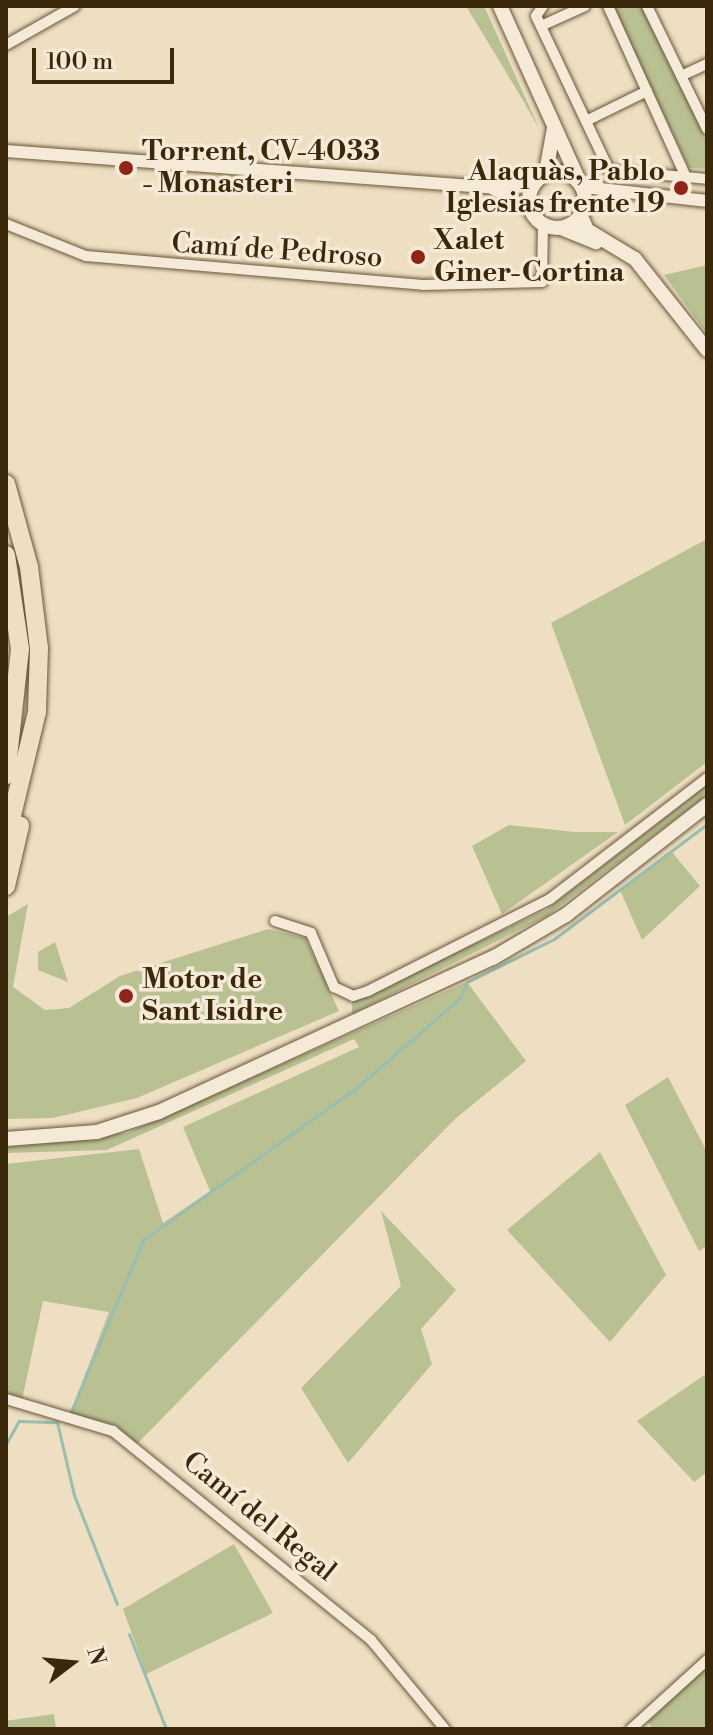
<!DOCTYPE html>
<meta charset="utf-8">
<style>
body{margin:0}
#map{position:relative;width:713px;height:1735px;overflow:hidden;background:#eedfc2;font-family:"Libre Bodoni",serif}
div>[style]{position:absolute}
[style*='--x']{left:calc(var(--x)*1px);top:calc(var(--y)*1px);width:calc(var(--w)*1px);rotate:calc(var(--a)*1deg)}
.green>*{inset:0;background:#b9c193;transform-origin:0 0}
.stream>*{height:3px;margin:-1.5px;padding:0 1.5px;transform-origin:1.5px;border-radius:1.5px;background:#99bdb1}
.roads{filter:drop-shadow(0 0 2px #685538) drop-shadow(0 0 2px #685538)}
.minor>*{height:10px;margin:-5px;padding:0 5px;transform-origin:5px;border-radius:5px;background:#f4ead7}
.tertiary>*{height:12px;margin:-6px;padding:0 6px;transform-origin:6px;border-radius:6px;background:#f4ead7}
.secondary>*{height:14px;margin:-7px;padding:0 7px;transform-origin:7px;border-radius:7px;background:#f4ead7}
.secondary>.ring{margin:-7px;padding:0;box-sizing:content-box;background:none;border:14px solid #f4ead7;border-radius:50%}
.motorway>*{height:18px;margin:-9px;padding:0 9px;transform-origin:9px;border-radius:9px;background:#eedfc2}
.dots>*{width:22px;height:22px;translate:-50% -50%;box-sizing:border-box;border:4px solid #f4ead7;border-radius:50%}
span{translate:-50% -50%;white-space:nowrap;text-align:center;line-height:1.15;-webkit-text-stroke:7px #f4ead7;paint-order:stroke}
.poi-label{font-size:28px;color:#3b270a;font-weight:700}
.left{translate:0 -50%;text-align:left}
.right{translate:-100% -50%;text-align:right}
.street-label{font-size:28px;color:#3b270a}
.frame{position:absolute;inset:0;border:8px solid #3b270a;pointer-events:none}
.north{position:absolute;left:32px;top:1623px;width:80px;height:80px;-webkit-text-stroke:6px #f4ead7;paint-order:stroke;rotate:74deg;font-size:22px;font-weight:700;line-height:32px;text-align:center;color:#3b270a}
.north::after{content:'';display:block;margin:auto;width:28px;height:36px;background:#3b270a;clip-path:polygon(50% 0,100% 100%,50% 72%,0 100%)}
.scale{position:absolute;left:32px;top:48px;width:142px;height:36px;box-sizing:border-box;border:4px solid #3b270a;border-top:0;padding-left:10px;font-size:24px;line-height:28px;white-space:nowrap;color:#3b270a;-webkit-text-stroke:6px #f4ead7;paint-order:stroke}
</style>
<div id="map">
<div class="green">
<div style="clip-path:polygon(466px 6px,484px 6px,540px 130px,515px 87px)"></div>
<div style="clip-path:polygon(612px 6px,641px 6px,707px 140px,707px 169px,689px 168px)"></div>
<div style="clip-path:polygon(707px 265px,707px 334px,664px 275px)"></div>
<div style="clip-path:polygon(707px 539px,707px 762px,625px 825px,551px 623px)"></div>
<div style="clip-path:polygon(707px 785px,707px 795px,547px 916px,352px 1014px,352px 1002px,546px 910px)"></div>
<div style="clip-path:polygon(509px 825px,575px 832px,618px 832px,502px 914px,472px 846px)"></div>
<div style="clip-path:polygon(671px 851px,700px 886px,642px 940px,620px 890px)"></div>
<div style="clip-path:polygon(28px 904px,13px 987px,45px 1010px,69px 1008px,120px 976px,268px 929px,305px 938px,339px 1011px,137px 1098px,53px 1118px,6px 1119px,6px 917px)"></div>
<div style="clip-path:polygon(55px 942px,68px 982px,38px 970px,38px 952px)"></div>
<div style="clip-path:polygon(467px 982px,526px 1061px,454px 1120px,137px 1444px,115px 1425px,70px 1414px,109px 1312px,43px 1301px,22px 1400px,6px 1392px,6px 1164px,139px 1149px,163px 1223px,210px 1191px,183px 1127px,359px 1047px,354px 1039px,107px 1150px,7px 1153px,7px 1147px,127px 1133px)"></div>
<div style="clip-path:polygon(668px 1077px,707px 1152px,707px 1246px,699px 1251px,625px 1105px)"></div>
<div style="clip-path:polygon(600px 1152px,666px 1275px,610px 1342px,507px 1230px)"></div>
<div style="clip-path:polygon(381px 1211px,456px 1290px,421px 1329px,432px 1364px,348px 1463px,301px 1388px,401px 1286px)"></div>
<div style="clip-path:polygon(706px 1374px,707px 1472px,694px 1482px,637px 1421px)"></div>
<div style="clip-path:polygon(234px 1544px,273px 1613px,146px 1674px,123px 1609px)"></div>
<div style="clip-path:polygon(707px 1666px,707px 1729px,653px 1729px,648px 1722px)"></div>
<div style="left:54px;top:1714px;width:15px;height:48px;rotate:82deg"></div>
</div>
<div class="stream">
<div style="--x:70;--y:1414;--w:189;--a:-67.2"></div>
<div style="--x:143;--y:1240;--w:260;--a:-35.5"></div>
<div style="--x:355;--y:1089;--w:139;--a:-40.9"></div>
<div style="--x:460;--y:998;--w:17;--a:-66"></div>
<div style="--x:467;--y:982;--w:97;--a:-26.3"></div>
<div style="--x:554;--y:939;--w:191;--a:-36.9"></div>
<div style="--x:6;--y:1444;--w:26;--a:-61"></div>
<div style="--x:19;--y:1421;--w:38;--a:2"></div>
<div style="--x:57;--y:1422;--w:75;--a:76.9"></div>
<div style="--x:74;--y:1495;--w:117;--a:68.5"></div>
<div style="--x:129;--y:1634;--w:102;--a:68.7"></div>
</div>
<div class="roads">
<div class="minor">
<div style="--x:543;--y:6;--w:12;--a:125"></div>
<div style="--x:536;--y:16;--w:170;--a:64.6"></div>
<div style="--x:609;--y:170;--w:98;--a:5.2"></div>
<div style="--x:608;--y:6;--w:188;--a:65.5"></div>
<div style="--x:647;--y:6;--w:137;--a:64"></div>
<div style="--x:541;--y:26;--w:48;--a:-24.4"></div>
<div style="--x:6;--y:45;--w:79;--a:-29.5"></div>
<div style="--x:681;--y:76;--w:29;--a:-25"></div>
<div style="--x:586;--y:121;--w:68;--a:-26.2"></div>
<div style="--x:6;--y:224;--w:86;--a:21.8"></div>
<div style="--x:86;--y:256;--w:338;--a:4.9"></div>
<div style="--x:423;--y:285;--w:119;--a:-1.4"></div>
<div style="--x:542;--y:282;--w:57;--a:-89"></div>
<div style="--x:275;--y:921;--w:38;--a:18"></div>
<div style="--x:311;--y:933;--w:59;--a:66.9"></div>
<div style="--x:334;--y:987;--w:21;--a:25"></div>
<div style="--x:353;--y:996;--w:16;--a:-18"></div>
<div style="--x:368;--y:991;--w:204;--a:-26.8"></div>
<div style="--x:550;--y:899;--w:198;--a:-37.6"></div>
<div style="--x:6;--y:1399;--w:112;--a:16.7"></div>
<div style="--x:113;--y:1431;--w:332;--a:39"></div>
<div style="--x:371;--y:1640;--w:116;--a:50.3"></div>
<div style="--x:631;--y:1729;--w:103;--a:-42.2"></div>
</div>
<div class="tertiary">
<div style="--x:6;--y:151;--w:484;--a:4.3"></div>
<div style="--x:489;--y:187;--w:46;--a:-7.4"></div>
<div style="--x:583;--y:187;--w:125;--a:6.4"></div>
<div style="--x:492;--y:188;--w:44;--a:30.1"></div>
<div style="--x:585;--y:206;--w:31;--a:-19"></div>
</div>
<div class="secondary">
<div style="--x:500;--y:6;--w:192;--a:65.7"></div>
<div class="ring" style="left:529px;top:172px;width:42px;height:42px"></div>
<div style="--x:546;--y:172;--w:45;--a:-79.7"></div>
<div style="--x:581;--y:216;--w:15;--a:67"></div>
<div style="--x:587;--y:230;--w:56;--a:31.1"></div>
<div style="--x:635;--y:259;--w:116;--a:51.6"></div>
<div style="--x:561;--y:228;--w:38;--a:22"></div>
<div style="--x:6;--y:1139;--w:91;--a:-4.4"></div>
<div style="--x:97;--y:1132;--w:65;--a:-17.9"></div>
<div style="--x:159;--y:1112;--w:368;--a:-24.8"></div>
<div style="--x:493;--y:958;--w:85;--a:-30.5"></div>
<div style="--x:566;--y:915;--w:179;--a:-38"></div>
</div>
<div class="motorway">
<div style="--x:6;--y:484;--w:86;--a:74.5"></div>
<div style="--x:29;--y:567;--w:82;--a:83"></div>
<div style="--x:39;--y:648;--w:64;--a:91.8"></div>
<div style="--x:37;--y:712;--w:132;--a:103.6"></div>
<div style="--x:6;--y:555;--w:95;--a:81.5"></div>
<div style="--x:20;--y:649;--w:127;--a:96.3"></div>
<div style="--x:6;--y:886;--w:62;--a:-76.9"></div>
</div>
</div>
<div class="dots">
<div style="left:126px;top:168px;background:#8f2418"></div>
<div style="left:681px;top:188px;background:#8f2418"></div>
<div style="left:418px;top:257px;background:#8f2418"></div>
<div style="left:126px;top:996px;background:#8f2418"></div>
</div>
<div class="poi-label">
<span class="left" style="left:142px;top:168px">Torrent, CV-4033<br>- Monasteri</span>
<span class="right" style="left:665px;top:188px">Alaquàs, Pablo<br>Iglesias frente 19</span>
<span class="left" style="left:434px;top:257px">Xalet<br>Giner-Cortina</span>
<span class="left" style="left:142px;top:996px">Motor de<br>Sant Isidre</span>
</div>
<div class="street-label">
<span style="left:277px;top:251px;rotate:4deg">Camí de Pedroso</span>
<span style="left:259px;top:1517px;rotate:39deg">Camí del Regal</span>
</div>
<div class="frame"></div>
<div class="north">N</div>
<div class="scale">100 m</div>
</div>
